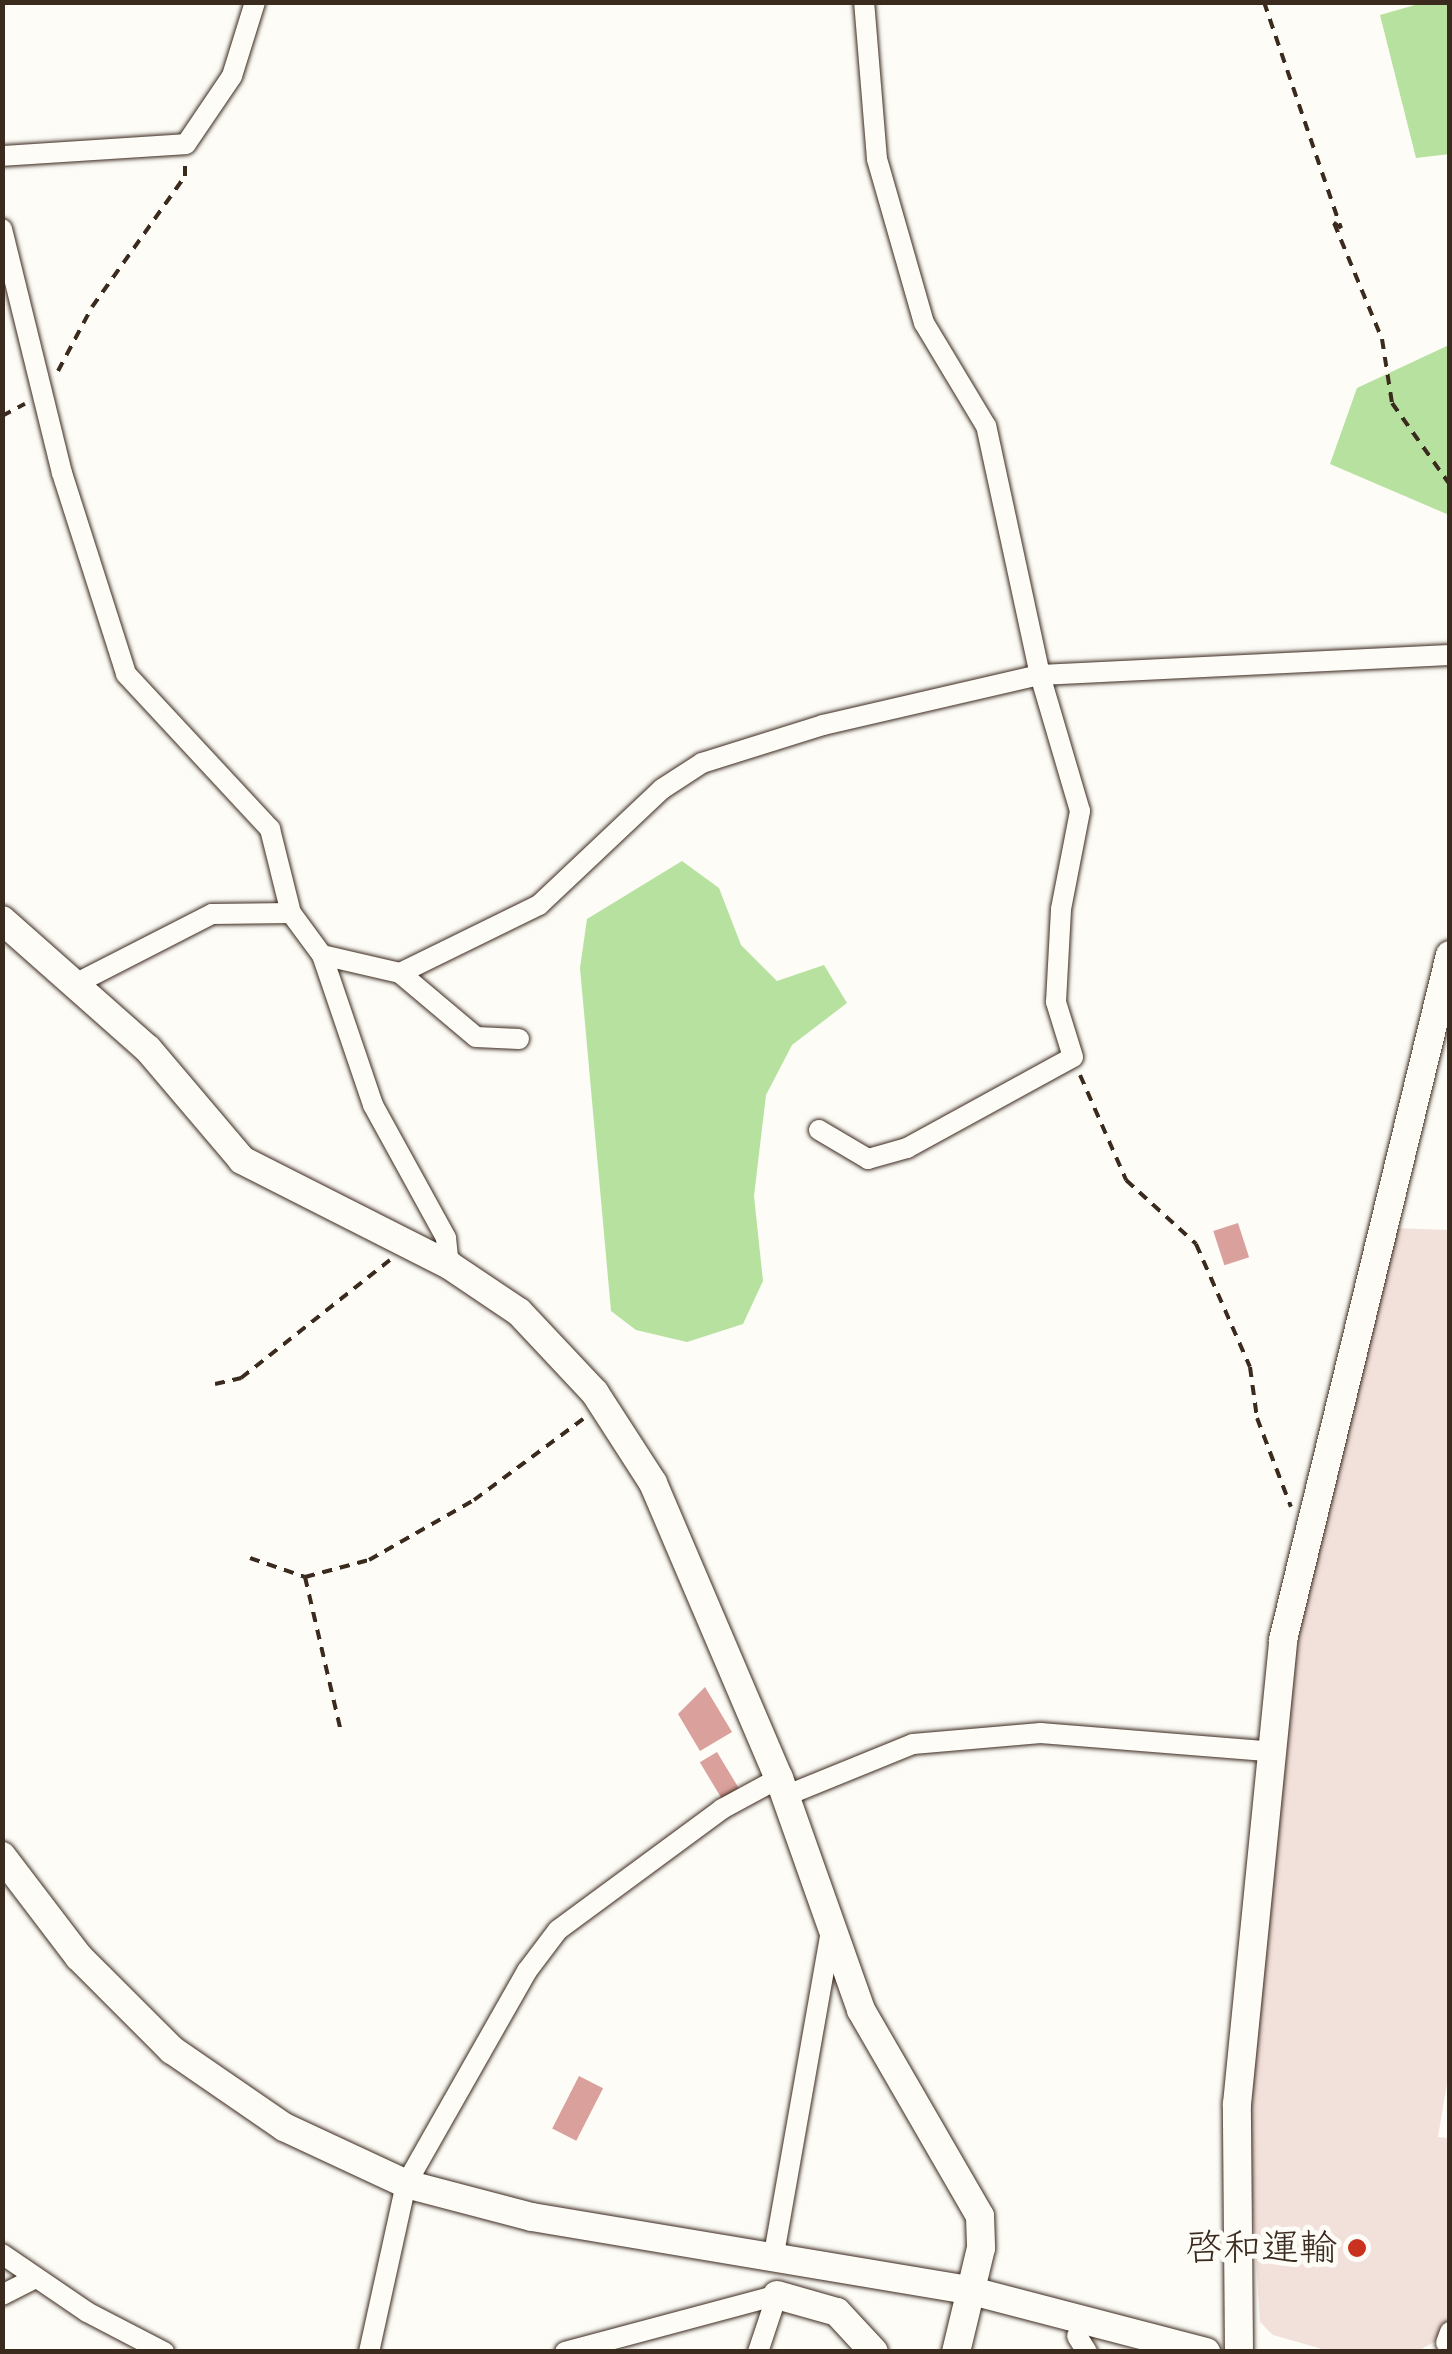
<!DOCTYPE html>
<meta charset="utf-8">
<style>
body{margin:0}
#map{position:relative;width:1452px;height:2354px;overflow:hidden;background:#fdfcf7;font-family:Sriracha,"Klee One",sans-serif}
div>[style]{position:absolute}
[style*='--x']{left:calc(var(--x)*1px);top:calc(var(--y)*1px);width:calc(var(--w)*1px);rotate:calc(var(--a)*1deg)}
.built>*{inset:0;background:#f2e0db}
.green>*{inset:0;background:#b7e19e}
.building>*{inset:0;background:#daa09b;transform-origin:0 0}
.path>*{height:4px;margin-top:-2px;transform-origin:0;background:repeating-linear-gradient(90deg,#3b2a1e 0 10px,transparent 0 18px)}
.roads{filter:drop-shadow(0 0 2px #3b2a1e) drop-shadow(0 0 2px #3b2a1e)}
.street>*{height:20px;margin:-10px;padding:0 10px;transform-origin:10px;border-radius:10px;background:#fdfcf7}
.secondary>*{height:28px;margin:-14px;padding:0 14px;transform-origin:14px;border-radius:14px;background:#fdfcf7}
.dots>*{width:28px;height:28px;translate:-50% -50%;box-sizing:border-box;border:5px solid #fdfcf7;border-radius:50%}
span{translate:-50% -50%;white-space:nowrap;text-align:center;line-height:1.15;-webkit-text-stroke:10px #fdfcf7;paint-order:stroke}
.poi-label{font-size:38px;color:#3b2a1e}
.right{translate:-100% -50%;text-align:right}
.frame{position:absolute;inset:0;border:5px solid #3b2a1e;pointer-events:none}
</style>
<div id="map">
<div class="built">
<div style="clip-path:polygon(1395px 1228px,1449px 1230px,1450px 2065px,1438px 2137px,1449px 2138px,1450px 2312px,1441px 2338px,1418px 2351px,1329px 2351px,1273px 2335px,1260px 2322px,1248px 2132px,1298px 1628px)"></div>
</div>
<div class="green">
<div style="clip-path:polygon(1422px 3px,1449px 3px,1450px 154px,1416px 158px,1380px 15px)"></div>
<div style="clip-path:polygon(1449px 345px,1449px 515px,1330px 464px,1357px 388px)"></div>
<div style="clip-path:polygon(682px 861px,719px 888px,741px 945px,777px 981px,824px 965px,847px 1003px,792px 1045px,766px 1095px,754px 1196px,763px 1281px,743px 1324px,687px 1342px,636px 1330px,611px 1311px,580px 968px,587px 919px)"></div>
</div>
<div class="building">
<div style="left:1238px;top:1223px;width:36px;height:26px;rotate:72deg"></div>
<div style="clip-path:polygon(705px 1687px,732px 1732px,700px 1751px,678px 1714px)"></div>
<div style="left:717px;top:1752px;width:45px;height:20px;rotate:59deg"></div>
<div style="left:579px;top:2076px;width:27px;height:59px;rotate:27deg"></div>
</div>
<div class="path">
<div style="--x:1264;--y:2;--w:239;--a:71.2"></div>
<div style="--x:1341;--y:228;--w:9;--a:-144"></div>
<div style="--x:1334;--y:223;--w:126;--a:67.5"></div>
<div style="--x:1382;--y:339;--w:65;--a:81.1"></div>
<div style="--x:1392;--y:403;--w:100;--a:54.7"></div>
<div style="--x:58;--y:371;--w:72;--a:-62"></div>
<div style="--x:92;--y:307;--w:161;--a:-54.6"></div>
<div style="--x:185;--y:176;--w:13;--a:-90"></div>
<div style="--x:2;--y:416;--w:26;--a:-28"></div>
<div style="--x:1080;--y:1075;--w:115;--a:66.3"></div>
<div style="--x:1126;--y:1180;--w:95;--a:42.4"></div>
<div style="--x:1196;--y:1244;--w:134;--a:66.3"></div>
<div style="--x:1250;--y:1367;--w:51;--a:82.2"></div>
<div style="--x:1257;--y:1418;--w:95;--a:69.1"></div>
<div style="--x:215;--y:1384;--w:27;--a:-13"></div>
<div style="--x:241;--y:1378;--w:190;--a:-38.4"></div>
<div style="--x:250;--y:1558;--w:58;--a:19.1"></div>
<div style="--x:305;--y:1577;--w:66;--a:-14.9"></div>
<div style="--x:369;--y:1560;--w:121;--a:-29.7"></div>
<div style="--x:474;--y:1500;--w:136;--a:-36.6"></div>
<div style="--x:305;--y:1577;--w:159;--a:76.9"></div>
</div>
<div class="roads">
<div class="street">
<div style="--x:2;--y:156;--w:184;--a:-3.7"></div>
<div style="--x:186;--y:144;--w:82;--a:-55.9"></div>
<div style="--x:232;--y:76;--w:77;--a:-72.7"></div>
<div style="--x:2;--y:229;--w:251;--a:76.2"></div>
<div style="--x:62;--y:473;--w:211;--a:72.3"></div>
<div style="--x:126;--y:674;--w:212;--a:47.1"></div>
<div style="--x:270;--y:829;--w:87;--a:76"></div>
<div style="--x:322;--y:955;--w:158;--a:71.2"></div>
<div style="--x:373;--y:1105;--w:152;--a:61.2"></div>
<div style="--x:446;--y:1238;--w:27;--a:84"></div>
<div style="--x:400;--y:973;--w:155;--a:-26.1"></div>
<div style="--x:539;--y:905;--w:169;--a:-43.3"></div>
<div style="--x:662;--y:789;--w:48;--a:-33"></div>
<div style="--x:702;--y:763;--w:127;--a:-17.4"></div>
<div style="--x:823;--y:725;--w:223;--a:-13"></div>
<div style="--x:1040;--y:675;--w:410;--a:-2.8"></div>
<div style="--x:79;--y:982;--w:149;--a:-27.1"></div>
<div style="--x:212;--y:914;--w:79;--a:-0.7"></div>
<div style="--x:291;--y:913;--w:52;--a:53.6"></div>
<div style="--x:322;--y:955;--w:80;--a:13"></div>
<div style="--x:400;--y:973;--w:99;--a:40.1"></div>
<div style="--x:476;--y:1037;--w:43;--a:2.7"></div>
<div style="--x:819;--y:1130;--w:57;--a:30.6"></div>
<div style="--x:868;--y:1159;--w:41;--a:-15.8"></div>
<div style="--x:907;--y:1148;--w:189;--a:-28.7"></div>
<div style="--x:1073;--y:1057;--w:58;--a:-107.2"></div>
<div style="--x:1056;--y:1002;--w:93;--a:-86.9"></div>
<div style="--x:1061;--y:909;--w:100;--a:-79"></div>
<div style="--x:1080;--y:811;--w:142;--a:-106.4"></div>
<div style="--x:1040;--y:675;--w:255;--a:-102.2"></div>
<div style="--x:986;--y:426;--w:120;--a:-121"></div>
<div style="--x:924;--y:323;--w:171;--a:-106"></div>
<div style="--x:877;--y:159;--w:158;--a:-94.7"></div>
<div style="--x:785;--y:1796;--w:138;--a:-22.1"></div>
<div style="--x:913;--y:1744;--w:128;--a:-4.9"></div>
<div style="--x:1041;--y:1733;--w:235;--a:4.6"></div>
<div style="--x:2;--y:2254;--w:103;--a:34.3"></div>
<div style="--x:87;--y:2312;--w:87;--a:27.5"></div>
<div style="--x:774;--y:2254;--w:328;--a:-80"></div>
<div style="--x:2;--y:2295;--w:38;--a:-27"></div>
<div style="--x:1077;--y:2336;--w:19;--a:58"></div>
<div style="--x:1446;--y:2343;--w:12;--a:-70"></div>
<div style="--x:369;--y:2352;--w:172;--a:-77.6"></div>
<div style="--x:406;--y:2184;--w:245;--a:-60.4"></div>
<div style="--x:527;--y:1971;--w:51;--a:-52.9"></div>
<div style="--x:558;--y:1930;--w:204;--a:-36.4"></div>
<div style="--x:722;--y:1809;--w:65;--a:-28.5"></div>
<div style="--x:565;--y:2352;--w:220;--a:-15"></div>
<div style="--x:758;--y:2352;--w:60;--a:-71.6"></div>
</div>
<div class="secondary">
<div style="--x:2;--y:920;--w:195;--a:41.5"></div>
<div style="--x:148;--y:1049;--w:145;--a:49.7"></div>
<div style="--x:242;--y:1160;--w:232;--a:26.9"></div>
<div style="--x:449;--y:1265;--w:84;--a:33.9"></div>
<div style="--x:519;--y:1312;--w:111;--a:46.8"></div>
<div style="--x:595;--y:1393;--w:107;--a:57.2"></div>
<div style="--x:653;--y:1483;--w:321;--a:66.9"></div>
<div style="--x:779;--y:1778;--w:246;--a:70.5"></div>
<div style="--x:861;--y:2010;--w:238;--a:60"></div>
<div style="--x:980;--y:2216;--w:32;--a:88"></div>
<div style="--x:981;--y:2248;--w:107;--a:103.5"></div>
<div style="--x:2;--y:1856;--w:127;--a:52.7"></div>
<div style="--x:79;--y:1957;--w:132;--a:45"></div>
<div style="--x:172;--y:2050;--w:136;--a:34.5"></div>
<div style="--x:284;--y:2127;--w:135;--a:25"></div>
<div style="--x:406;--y:2184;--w:130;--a:14.7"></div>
<div style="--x:532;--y:2217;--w:446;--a:9.5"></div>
<div style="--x:972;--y:2291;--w:242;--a:14.6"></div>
<div style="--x:777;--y:2295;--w:62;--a:15.8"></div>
<div style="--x:837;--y:2312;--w:54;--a:47.2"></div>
<div style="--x:1239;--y:2352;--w:248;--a:-90.5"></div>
<div style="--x:1237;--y:2104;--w:466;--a:-84.3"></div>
<div style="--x:1283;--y:1640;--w:705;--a:-76.3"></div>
</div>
</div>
<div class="dots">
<div style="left:1357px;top:2248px;background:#c8321e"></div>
</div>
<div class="poi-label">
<span class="right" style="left:1337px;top:2248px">啓和運輸</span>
</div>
<div class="frame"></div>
</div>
